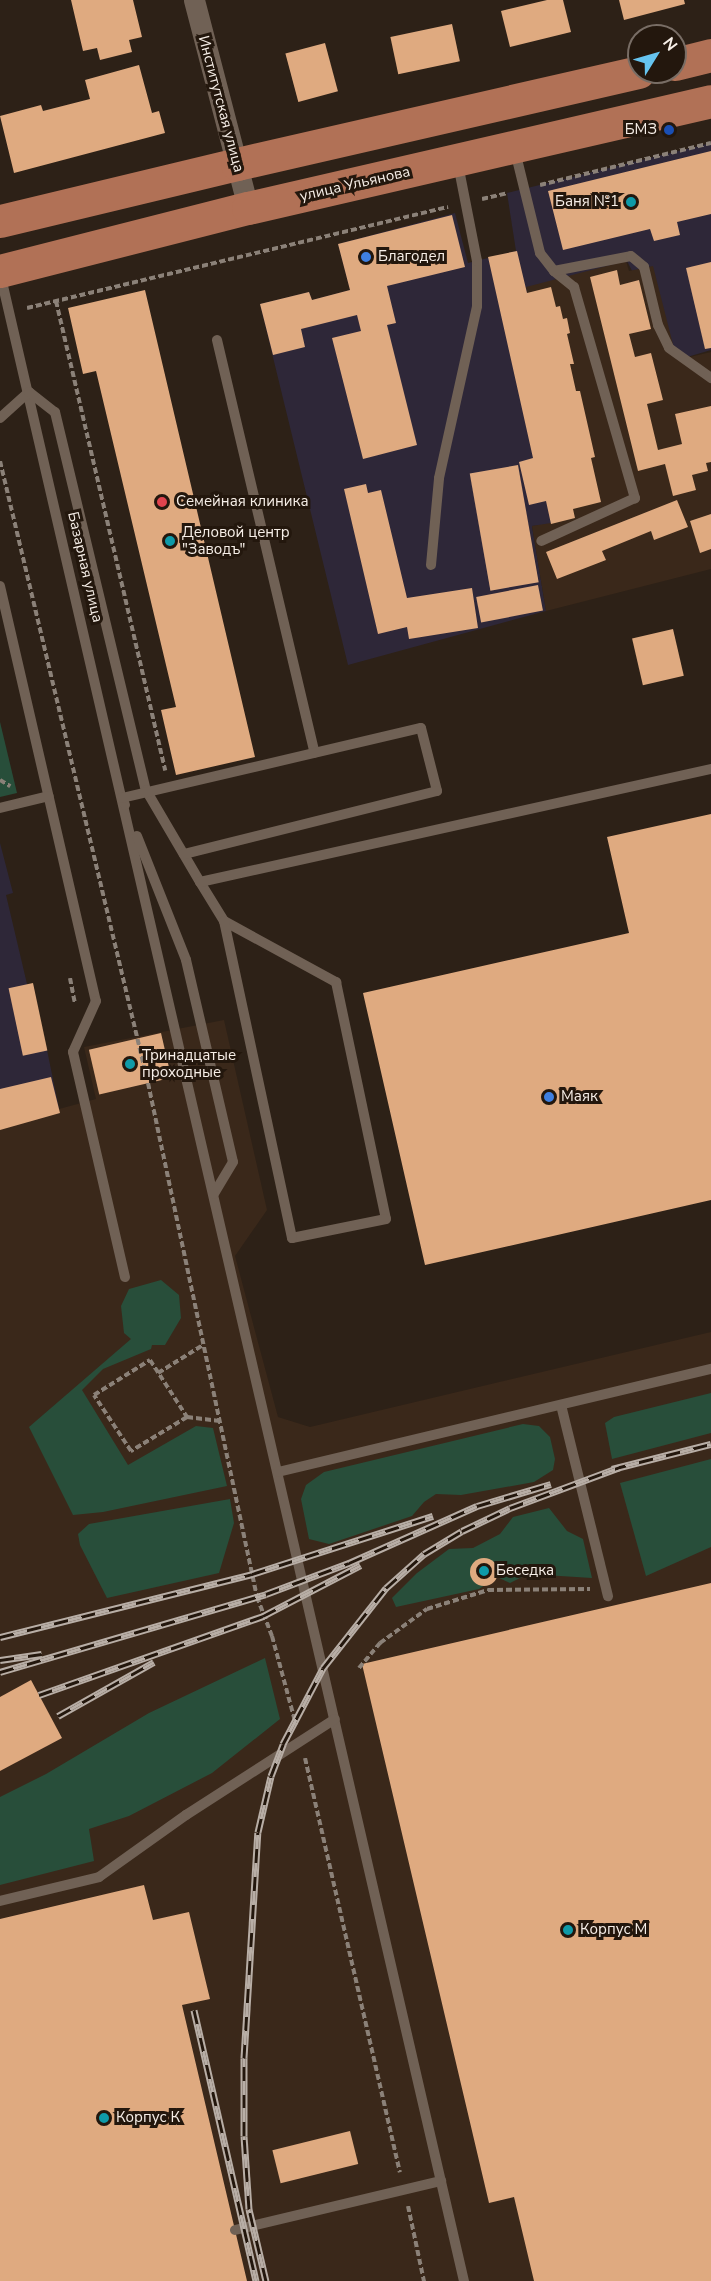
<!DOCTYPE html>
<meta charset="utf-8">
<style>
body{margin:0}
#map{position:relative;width:711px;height:2281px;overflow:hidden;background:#2d2117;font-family:"Nunito Sans",sans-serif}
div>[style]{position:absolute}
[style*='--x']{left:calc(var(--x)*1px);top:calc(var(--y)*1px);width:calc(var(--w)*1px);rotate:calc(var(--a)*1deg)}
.commercial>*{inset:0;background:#2e2738}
.built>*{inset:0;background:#3a281a}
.green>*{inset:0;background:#284e3a}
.building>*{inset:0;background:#dfaa80;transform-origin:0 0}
.round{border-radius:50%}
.path>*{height:4px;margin-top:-2px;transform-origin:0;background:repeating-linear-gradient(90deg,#8b8178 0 6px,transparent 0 9px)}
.service>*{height:10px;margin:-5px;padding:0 5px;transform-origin:5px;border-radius:5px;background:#706155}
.minor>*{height:21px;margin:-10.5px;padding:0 10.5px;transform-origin:10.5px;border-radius:10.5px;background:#706155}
.primary>*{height:33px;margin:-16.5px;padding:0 16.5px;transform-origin:16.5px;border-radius:16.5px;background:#b17156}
.rail>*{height:7px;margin-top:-3.5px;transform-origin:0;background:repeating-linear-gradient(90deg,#23170d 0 14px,#b8aea6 0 28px);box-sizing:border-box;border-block:2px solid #b8aea6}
.dots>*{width:16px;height:16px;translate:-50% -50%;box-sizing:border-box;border:3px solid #23170d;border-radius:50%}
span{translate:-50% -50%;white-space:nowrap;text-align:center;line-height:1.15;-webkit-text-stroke:6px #23170d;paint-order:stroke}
.street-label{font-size:15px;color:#f7efe8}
.poi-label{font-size:15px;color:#f7efe8}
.right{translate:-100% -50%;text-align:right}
.left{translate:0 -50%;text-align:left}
.north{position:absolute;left:627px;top:24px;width:60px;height:60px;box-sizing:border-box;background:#23170d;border:2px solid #786d65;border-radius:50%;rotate:53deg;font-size:16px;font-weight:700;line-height:24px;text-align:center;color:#f7efe8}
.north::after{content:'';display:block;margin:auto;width:21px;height:27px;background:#66c4ef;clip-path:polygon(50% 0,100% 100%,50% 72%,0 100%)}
</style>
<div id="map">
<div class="commercial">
<div style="clip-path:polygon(711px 143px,711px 350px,677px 360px,627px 261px,572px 495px,551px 524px,532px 526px,546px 611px,348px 665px,260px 304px,309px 292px,312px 300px,350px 290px,338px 244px,455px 213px,468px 263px,516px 251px,507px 193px)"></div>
<div style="clip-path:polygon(0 843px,13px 893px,6px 895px,27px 984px,47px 1050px,60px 1113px,0 1130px)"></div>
</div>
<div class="built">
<div style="clip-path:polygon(626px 261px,629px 271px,653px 266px,677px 360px,711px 352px,711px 569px,546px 611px,532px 526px,551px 523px,572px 495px,526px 287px)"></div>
<div style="clip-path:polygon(224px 1020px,267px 1210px,235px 1256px,278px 1417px,310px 1427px,711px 1332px,711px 2281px,0 2281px,0 1125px,96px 1099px,84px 1047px)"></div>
</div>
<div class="green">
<div style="clip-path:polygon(0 722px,17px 793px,0 797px)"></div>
<div style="clip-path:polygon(161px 1280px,179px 1295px,181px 1318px,165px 1345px,152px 1345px,151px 1349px,103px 1369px,82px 1390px,128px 1465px,196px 1426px,213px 1428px,227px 1486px,103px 1512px,73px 1515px,29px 1427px,131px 1339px,124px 1333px,121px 1306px,129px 1289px)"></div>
<div style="clip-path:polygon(711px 1393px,711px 1433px,612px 1459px,605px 1423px,614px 1417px)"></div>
<div style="clip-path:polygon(523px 1424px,539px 1426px,550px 1437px,555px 1459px,553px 1470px,534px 1482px,461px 1495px,436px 1494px,424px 1502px,412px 1516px,329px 1544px,309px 1539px,301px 1499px,306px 1485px,324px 1472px)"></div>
<div style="clip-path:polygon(711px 1459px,711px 1547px,646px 1576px,620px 1483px)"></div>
<div style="clip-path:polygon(230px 1499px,234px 1523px,219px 1573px,107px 1598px,80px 1545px,78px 1534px,89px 1524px)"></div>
<div style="clip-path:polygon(549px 1508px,567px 1531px,583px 1539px,592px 1578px,528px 1574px,510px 1583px,497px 1577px,479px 1589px,396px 1607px,392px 1598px,417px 1573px,449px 1549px,473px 1548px,500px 1534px,513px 1517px)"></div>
<div style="clip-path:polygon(265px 1658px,280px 1719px,212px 1773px,129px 1816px,89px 1829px,94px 1861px,0 1885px,0 1797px,46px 1774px,149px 1713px)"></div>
</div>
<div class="building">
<div style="clip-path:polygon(71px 0,133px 0,142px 37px,129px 40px,132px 52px,100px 60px,97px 48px,83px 51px)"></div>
<div style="clip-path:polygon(547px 0,563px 0,571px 32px,510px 47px,501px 11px)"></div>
<div style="clip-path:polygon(619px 0,684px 0,685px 4px,624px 20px)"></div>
<div style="left:452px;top:24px;width:38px;height:63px;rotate:78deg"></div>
<div style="left:325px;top:43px;width:50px;height:41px;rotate:75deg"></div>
<div style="clip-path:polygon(139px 65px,152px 113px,159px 111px,165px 133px,14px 173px,0 116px,41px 105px,43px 111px,90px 99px,85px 80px)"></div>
<div style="clip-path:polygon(711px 151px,711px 214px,677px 222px,680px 235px,654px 241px,650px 229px,563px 250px,548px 191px)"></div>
<div style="clip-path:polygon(452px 215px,465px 267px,387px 286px,396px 323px,387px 325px,417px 445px,363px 459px,332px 338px,361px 331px,357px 315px,301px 329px,305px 347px,273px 355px,260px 304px,309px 292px,312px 300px,350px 290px,338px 244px)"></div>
<div style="clip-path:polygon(517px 251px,527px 293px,551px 287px,556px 307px,560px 306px,563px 319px,567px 318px,570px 333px,567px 334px,574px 364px,570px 364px,576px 391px,580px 391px,595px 457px,591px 458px,601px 502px,573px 509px,575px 518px,551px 524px,546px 501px,529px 505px,519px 462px,533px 458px,488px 257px)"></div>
<div style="clip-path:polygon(711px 262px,711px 348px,705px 349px,686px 268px)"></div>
<div style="clip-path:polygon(617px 270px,620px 285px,639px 280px,651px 329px,629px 334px,635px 357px,651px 353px,663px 400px,647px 404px,658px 450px,682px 444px,675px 414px,711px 406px,711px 462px,706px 463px,708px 471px,692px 475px,696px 490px,673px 496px,665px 464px,638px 471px,590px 277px)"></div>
<div style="clip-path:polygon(145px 290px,255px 757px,176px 775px,161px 710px,176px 707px,96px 371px,83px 374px,68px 308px)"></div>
<div style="left:518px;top:465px;width:119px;height:49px;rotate:80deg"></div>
<div style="clip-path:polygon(366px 484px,368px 493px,381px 490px,407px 598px,472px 588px,478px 628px,409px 639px,407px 627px,378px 634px,344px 489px)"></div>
<div style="clip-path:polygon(677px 500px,688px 527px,654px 540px,651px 531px,602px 551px,606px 560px,557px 579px,546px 552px)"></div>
<div style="clip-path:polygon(711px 514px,711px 549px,700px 553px,690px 521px)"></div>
<div style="left:538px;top:585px;width:26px;height:63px;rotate:79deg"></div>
<div style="left:673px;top:629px;width:48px;height:42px;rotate:77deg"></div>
<div style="clip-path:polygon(711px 814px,711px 1200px,425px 1265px,363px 993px,629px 933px,607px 837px)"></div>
<div style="left:33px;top:983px;width:69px;height:25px;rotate:78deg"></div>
<div style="left:161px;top:1033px;width:46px;height:74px;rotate:77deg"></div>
<div style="clip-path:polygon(51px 1077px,60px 1113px,0 1130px,0 1089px)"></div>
<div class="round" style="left:470px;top:1558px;width:28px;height:28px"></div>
<div style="clip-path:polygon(711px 1583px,711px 2281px,534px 2281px,514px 2197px,489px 2203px,362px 1664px)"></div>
<div style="clip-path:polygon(31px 1680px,62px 1738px,0 1771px,0 1697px)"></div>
<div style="clip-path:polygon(144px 1885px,153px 1920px,189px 1912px,210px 1999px,182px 2005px,247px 2281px,0 2281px,0 1919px)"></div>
<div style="left:350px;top:2131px;width:34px;height:80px;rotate:76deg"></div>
</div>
<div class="path">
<div style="--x:540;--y:185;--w:176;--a:-13.8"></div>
<div style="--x:482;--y:199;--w:26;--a:-13"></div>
<div style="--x:56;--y:301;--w:482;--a:76.9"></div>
<div style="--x:27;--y:308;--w:433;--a:-13.5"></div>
<div style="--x:0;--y:461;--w:639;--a:76.62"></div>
<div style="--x:148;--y:1083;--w:525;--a:78.03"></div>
<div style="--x:257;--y:1597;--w:42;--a:69"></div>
<div style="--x:272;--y:1636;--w:92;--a:74.9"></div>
<div style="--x:0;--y:780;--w:12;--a:31"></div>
<div style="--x:70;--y:978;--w:25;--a:79"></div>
<div style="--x:158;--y:1373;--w:53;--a:-31.9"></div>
<div style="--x:187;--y:1417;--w:66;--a:148.7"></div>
<div style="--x:131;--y:1451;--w:67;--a:-123.5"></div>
<div style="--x:94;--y:1395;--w:66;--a:-32"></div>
<div style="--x:150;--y:1360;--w:68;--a:57"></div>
<div style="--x:187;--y:1417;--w:33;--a:7"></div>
<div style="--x:359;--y:1668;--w:33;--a:-50"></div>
<div style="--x:380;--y:1643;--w:58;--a:-35.9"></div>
<div style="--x:427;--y:1609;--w:64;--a:-17.3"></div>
<div style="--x:488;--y:1590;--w:102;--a:-0.6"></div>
<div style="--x:305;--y:1758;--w:425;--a:77.1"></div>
<div style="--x:408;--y:2206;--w:77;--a:78"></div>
</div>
<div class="service">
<div style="--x:515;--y:151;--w:105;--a:76.2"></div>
<div style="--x:540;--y:253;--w:23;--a:52"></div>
<div style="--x:554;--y:271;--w:26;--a:39"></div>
<div style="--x:574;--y:287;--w:220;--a:73.9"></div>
<div style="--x:635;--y:498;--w:103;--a:155.4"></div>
<div style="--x:554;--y:271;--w:78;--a:-11"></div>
<div style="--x:631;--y:256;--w:17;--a:40"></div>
<div style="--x:644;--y:267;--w:60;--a:76.4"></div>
<div style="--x:658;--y:325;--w:25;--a:64"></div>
<div style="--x:669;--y:348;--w:52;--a:35.5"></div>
<div style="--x:0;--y:273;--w:2061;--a:76.99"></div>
<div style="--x:217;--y:340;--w:424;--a:76.7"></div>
<div style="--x:0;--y:418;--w:39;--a:-42"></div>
<div style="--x:29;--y:392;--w:33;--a:38"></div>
<div style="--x:55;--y:412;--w:389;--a:76.5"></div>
<div style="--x:146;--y:790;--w:107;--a:59.6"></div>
<div style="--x:200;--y:882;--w:46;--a:58.4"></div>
<div style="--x:224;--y:921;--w:128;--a:28.6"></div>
<div style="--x:336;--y:982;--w:242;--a:78.1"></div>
<div style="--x:386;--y:1219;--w:96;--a:168.6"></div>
<div style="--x:292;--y:1238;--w:324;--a:-102.1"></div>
<div style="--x:431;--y:565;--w:87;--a:-84.7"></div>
<div style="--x:439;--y:478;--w:176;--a:-77.5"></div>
<div style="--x:477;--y:306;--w:45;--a:-90"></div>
<div style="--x:477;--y:261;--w:99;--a:-101.1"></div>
<div style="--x:0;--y:586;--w:426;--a:77"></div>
<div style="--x:96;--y:1001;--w:56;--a:114.3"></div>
<div style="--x:73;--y:1052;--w:231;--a:77"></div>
<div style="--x:125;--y:805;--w:8;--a:-113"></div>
<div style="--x:122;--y:798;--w:307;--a:-13.2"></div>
<div style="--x:421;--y:728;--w:65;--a:75.7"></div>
<div style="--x:437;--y:791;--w:261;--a:166"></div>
<div style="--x:0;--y:808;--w:50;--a:-13.8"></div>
<div style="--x:137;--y:836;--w:133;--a:68.4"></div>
<div style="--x:186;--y:960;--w:207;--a:76.9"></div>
<div style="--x:233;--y:1162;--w:37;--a:121"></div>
<div style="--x:200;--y:882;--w:523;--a:-12.47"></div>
<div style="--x:561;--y:1405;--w:197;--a:76.2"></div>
<div style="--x:278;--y:1472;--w:445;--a:-13.4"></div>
<div style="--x:0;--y:1901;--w:102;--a:-13.6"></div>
<div style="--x:99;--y:1877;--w:107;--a:-35.5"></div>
<div style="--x:186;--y:1815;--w:177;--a:-32.8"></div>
<div style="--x:235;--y:2230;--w:212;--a:-13.4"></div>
</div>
<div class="minor">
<div style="--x:194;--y:0;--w:215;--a:75.4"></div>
</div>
<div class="primary">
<div style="--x:675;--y:64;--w:37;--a:-14"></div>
<div style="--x:0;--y:221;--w:244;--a:-13.5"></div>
<div style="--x:237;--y:164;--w:412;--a:-12.9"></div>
<div style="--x:0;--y:271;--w:256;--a:-14.3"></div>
<div style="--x:248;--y:208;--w:475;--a:-13"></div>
</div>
<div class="rail">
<div style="--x:612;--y:1469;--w:102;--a:-14.2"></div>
<div style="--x:0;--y:1637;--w:260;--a:-14"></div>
<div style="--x:252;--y:1574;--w:190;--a:-17.8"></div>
<div style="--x:0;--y:1660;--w:42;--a:-8.1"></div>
<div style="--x:0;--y:1672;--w:277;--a:-16.3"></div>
<div style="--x:266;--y:1594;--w:89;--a:-20.5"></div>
<div style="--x:349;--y:1563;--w:140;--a:-24"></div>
<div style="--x:477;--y:1506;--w:77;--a:-16.6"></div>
<div style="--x:39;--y:1695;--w:238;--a:-19.4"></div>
<div style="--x:263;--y:1616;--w:110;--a:-27.5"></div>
<div style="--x:58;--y:1716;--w:110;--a:-29.4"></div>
<div style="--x:194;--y:2010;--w:278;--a:77.1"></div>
<div style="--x:266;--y:2281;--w:74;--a:-103.3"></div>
<div style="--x:249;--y:2209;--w:73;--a:-93.9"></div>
<div style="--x:244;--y:2136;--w:78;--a:-90"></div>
<div style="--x:244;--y:2058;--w:226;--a:-86.5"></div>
<div style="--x:258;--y:1832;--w:57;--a:-76.9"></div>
<div style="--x:271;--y:1776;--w:34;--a:-69"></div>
<div style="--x:283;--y:1744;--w:86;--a:-62.2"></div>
<div style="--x:323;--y:1668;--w:102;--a:-51.8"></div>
<div style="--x:386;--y:1588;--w:51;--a:-41.8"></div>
<div style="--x:424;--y:1554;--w:44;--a:-31.2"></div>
<div style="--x:462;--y:1531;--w:53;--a:-25.6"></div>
<div style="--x:510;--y:1508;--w:117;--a:-20.4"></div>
</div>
<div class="dots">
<div style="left:669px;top:130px;background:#1a4fb4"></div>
<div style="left:631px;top:202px;background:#0f9aa8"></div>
<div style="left:366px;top:257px;background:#3f7fe0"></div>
<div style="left:162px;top:502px;background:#e0444e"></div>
<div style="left:170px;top:541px;background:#0f9aa8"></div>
<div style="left:130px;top:1064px;background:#0f9aa8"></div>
<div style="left:549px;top:1097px;background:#3f7fe0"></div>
<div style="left:484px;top:1571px;background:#0f9aa8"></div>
<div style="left:568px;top:1930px;background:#0f9aa8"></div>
<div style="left:104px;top:2118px;background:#0f9aa8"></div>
</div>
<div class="street-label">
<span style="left:221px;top:104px;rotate:75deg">Институтская улица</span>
<span style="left:355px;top:184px;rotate:-13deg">улица Ульянова</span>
<span style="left:85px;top:567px;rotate:77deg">Базарная улица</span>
</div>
<div class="poi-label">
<span class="right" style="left:657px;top:130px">БМЗ</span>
<span class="right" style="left:619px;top:202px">Баня №1</span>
<span class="left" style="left:378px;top:257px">Благодел</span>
<span class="left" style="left:176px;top:502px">Семейная клиника</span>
<span class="left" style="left:182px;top:541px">Деловой центр<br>"Заводъ"</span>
<span class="left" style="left:142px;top:1064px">Тринадцатые<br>проходные</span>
<span class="left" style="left:561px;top:1097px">Маяк</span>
<span class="left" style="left:496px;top:1571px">Беседка</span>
<span class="left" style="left:580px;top:1930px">Корпус М</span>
<span class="left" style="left:116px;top:2118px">Корпус К</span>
</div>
<div class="north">N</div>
</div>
